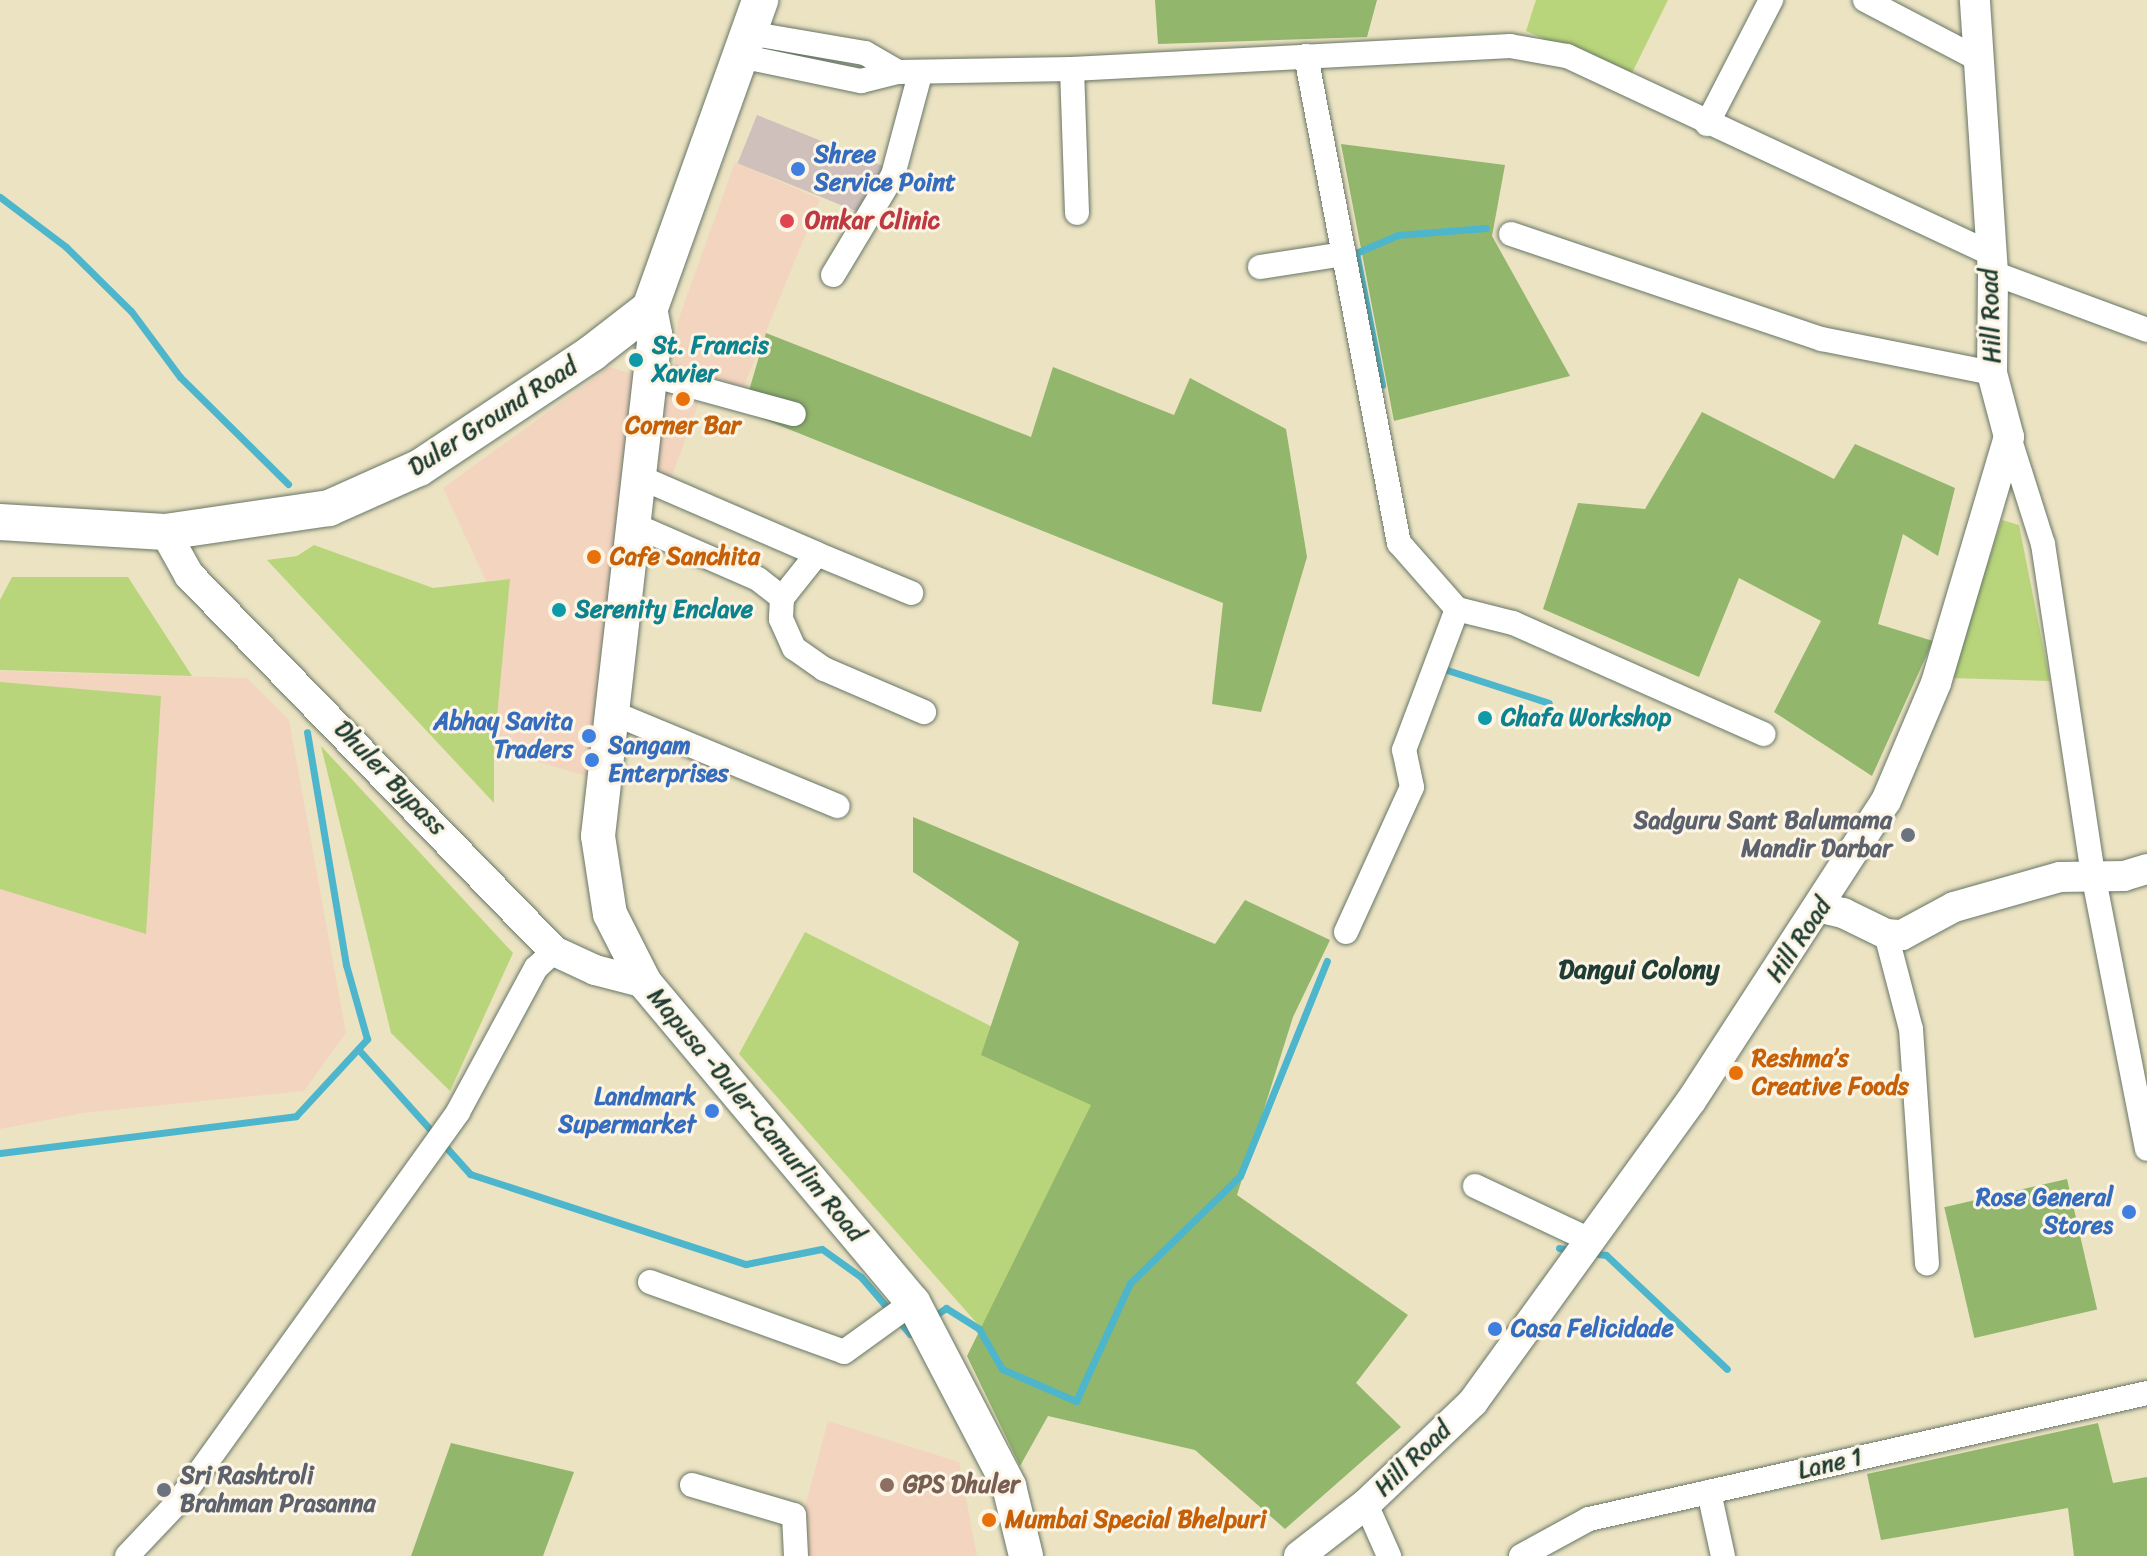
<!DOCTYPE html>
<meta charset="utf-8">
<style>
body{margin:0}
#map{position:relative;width:2147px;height:1556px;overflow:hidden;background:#ece3c3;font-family:Sriracha,sans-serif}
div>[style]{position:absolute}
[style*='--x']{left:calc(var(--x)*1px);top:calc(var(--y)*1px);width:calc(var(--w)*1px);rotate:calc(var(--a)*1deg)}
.built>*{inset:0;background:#f3d4bf}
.industrial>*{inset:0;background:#cfc0bb;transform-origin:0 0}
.green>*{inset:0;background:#b9d57b}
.forest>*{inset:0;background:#92b66b;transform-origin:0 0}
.stream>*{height:7px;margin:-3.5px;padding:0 3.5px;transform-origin:3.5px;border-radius:3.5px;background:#4db6cc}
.roads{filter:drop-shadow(0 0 2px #677766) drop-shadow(0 0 2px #677766)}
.minor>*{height:24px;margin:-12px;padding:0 12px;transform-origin:12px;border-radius:12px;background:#fff}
.tertiary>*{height:30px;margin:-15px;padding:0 15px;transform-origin:15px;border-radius:15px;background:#fff}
.secondary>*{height:34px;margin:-17px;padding:0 17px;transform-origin:17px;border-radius:17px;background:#fff}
.primary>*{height:36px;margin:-18px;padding:0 18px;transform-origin:18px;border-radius:18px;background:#fff}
.dots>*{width:22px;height:22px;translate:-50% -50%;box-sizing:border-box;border:4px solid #fcf5e5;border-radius:50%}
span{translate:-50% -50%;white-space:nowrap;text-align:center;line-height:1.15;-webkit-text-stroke:6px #fcf5e5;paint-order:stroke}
.shop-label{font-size:24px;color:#366cbe;font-weight:700}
.left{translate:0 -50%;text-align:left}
.right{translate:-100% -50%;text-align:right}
.health-label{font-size:24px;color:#be3a42;font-weight:700}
.street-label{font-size:24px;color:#1f3d34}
.culture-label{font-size:24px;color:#0d838f;font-weight:700}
.food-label{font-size:24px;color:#c56008;font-weight:700}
.worship-label{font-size:24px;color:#5b616d;font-weight:700}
.education-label{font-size:24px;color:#785e54;font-weight:700}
.neighbourhood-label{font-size:26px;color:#1f3d34;font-weight:700}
</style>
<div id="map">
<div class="built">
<div style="clip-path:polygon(735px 162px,820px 199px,744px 386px,674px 370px,678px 321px)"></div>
<div style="clip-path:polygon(610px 367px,641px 377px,597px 779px,494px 749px,510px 579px,486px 581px,443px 488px)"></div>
<div style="clip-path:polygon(667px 390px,699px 402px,669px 484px,657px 465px)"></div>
<div style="clip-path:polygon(0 671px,247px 678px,289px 720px,346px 1033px,304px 1091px,83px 1113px,0 1129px)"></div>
<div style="clip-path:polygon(828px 1421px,959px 1462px,977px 1556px,804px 1556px,805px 1507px)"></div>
</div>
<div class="industrial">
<div style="left:757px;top:115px;width:140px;height:52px;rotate:22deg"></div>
</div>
<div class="green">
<div style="clip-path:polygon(1536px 0,1668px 0,1630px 77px,1526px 31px)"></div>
<div style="clip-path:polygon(2002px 520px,2019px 525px,2050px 681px,1950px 678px)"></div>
<div style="clip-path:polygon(314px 545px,433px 588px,510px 579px,494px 749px,494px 803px,267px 560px,297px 556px)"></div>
<div style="clip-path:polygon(12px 577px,128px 577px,192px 676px,0 670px,0 600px)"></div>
<div style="clip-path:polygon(0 682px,161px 696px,146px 934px,0 889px)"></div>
<div style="clip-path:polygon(321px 746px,513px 953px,450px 1091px,391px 1033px)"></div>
<div style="clip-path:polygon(805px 932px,1109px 1086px,982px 1329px,739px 1054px)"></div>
</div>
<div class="forest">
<div style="clip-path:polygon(1155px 0,1377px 0,1367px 37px,1158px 44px)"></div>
<div style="clip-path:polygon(1341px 144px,1505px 165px,1492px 236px,1570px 376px,1394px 421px)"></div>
<div style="clip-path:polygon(766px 333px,1031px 437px,1053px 367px,1174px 415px,1190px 378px,1286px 429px,1307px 557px,1261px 712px,1212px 704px,1223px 603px,743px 411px)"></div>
<div style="clip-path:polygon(1702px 412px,1834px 479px,1855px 444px,1955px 488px,1938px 556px,1903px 534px,1878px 624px,1933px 641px,1872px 776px,1774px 712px,1821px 621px,1739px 578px,1699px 677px,1543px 609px,1578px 503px,1645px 509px)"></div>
<div style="clip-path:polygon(913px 817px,1215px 944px,1245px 900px,1330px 940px,1293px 1017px,1237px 1195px,1408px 1315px,1356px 1383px,1401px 1427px,1285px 1529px,1195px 1450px,1048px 1416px,1020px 1466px,967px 1356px,1091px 1105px,981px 1055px,1019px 942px,913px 872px)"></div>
<div style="left:2067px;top:1179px;width:134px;height:126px;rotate:77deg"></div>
<div style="clip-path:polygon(2098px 1423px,2113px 1483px,2147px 1477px,2147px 1556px,2074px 1556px,2068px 1508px,1881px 1540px,1867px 1474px)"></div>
<div style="clip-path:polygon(451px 1443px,574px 1472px,543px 1556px,411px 1556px)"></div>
</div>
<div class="stream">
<div style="--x:0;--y:197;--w:83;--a:37.1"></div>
<div style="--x:66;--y:247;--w:91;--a:44.6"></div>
<div style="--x:131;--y:311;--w:82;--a:53.4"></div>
<div style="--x:180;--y:377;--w:152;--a:44.7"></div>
<div style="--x:1382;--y:385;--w:135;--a:-101.1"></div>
<div style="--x:1356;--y:253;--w:46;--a:-23.2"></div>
<div style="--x:1398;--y:235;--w:88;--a:-4.5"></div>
<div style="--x:1444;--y:669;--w:110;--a:17.9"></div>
<div style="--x:358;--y:1049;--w:168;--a:48.1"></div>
<div style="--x:470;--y:1174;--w:290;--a:18.1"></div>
<div style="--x:746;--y:1264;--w:77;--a:-11.2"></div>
<div style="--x:822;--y:1249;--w:48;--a:35.7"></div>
<div style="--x:861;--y:1277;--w:75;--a:49.3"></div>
<div style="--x:910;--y:1334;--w:9;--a:-36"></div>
<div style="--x:0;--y:1153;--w:298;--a:-7.1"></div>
<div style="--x:296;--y:1116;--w:105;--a:-47.3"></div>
<div style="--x:367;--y:1039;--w:77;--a:-105.8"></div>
<div style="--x:346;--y:965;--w:236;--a:-99.5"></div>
<div style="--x:1559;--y:1248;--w:15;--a:11"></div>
<div style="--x:1591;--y:1253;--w:15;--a:8"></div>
<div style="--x:1606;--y:1255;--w:166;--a:43.3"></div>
<div style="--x:933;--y:1317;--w:16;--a:-35"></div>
<div style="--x:946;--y:1308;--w:39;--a:32"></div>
<div style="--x:979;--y:1329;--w:46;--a:60.1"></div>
<div style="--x:1002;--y:1369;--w:81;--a:23.4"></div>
<div style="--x:1076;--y:1401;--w:130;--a:-65.4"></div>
<div style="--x:1130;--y:1283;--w:153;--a:-44.2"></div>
<div style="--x:1240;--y:1176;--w:232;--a:-68"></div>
</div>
<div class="roads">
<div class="minor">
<div style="--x:1865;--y:0;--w:125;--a:27.6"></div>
<div style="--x:748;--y:33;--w:119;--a:9.7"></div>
<div style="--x:865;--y:53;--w:38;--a:30"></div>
<div style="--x:740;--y:56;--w:124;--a:11.7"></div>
<div style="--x:861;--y:81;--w:38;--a:-14"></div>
<div style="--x:898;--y:72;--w:174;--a:-1"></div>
<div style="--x:1072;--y:69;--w:439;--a:-3"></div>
<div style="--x:1510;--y:46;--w:58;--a:10"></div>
<div style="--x:1567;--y:56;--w:464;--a:25"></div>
<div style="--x:1306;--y:56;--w:496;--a:79.2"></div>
<div style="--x:1399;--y:543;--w:88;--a:48.7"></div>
<div style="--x:1457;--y:609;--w:58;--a:14"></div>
<div style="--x:1513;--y:623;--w:274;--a:23.9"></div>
<div style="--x:1072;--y:69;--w:144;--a:88"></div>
<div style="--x:1707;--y:124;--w:140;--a:-62.7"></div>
<div style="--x:1511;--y:234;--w:328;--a:18.7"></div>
<div style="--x:1822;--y:339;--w:173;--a:11.3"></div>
<div style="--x:1260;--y:267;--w:85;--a:-8.8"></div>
<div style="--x:1993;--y:273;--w:164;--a:20.3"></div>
<div style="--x:833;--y:275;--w:117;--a:-59"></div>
<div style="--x:893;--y:175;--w:105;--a:-75"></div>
<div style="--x:651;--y:375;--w:148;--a:15.3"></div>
<div style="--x:2009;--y:437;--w:112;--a:72.4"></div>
<div style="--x:2043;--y:544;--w:334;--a:81.4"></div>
<div style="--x:2093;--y:874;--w:280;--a:78.9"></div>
<div style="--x:637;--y:476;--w:196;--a:23.4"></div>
<div style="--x:632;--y:524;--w:137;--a:23.6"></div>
<div style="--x:758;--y:579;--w:31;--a:38"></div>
<div style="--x:782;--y:598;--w:21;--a:93"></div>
<div style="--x:781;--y:619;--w:32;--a:66"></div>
<div style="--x:794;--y:648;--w:37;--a:35"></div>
<div style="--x:824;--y:669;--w:109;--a:23.3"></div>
<div style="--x:782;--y:598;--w:56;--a:-51.5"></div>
<div style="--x:817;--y:554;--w:102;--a:22.5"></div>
<div style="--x:613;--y:713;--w:243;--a:22.5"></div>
<div style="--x:1346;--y:932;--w:159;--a:-65.5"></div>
<div style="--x:1412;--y:787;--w:38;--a:-102"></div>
<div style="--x:1404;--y:750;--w:151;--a:-69.4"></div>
<div style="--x:1886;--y:934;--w:98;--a:75.3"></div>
<div style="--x:1911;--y:1029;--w:235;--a:86.1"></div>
<div style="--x:1475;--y:1186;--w:127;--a:25.2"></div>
<div style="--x:650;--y:1282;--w:206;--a:19.8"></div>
<div style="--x:844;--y:1352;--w:85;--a:-35.9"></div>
<div style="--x:692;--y:1485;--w:106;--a:16.4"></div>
<div style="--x:794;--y:1515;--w:41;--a:87.2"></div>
<div style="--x:1709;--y:1492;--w:66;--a:77.7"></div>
<div style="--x:1366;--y:1504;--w:57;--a:66.1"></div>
<div style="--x:127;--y:1556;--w:74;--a:-46.6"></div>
<div style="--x:178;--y:1502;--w:480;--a:-54.3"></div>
<div style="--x:458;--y:1112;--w:164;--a:-61.6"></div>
<div style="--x:536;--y:968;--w:25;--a:-43"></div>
<div style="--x:1521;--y:1556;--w:77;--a:-28.6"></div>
<div style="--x:1589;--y:1519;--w:572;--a:-12.72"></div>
</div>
<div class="tertiary">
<div style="--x:165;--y:532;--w:49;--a:60.8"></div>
<div style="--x:189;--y:575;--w:524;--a:45.85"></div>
<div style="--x:554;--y:951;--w:45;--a:24.9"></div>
<div style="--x:595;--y:970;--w:52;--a:14.6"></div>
<div style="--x:1821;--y:908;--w:23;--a:13"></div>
<div style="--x:1843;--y:913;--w:48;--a:26"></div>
<div style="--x:1886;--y:934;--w:16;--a:4"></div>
<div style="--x:1902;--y:935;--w:59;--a:-28.3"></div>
<div style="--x:1954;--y:907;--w:110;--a:-15.8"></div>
<div style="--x:2060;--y:877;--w:64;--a:-0.9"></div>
<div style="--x:2124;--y:876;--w:24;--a:-17"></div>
<div style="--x:1299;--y:1556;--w:85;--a:-37.8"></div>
<div style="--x:1366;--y:1504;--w:148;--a:-43.6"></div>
<div style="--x:1473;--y:1402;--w:372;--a:-54.1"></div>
<div style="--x:1691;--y:1101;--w:358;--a:-57"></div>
<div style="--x:1886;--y:801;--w:128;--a:-67"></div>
<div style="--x:1936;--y:683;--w:257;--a:-73.5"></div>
<div style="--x:2009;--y:437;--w:66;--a:-104.9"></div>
<div style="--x:1992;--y:373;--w:100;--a:-89.4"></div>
<div style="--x:1993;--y:273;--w:274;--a:-93.8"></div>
</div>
<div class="secondary">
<div style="--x:650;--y:308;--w:26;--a:79"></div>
<div style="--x:655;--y:334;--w:505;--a:96.48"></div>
<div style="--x:598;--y:836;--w:79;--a:81.3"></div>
<div style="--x:610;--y:914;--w:77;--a:63.1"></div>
<div style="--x:645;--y:983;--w:417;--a:50"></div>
<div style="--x:913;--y:1302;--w:208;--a:62.4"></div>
<div style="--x:1009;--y:1486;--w:72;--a:76.3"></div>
</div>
<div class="primary">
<div style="--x:0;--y:522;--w:165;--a:3.5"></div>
<div style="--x:165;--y:532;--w:166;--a:-8.3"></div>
<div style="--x:329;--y:508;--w:98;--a:-24"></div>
<div style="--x:419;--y:468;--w:208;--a:-33.6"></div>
<div style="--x:592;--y:353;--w:73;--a:-37.8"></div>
<div style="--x:650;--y:308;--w:327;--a:-70.3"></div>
</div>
</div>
<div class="dots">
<div style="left:798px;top:169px;background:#3f7fe0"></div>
<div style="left:787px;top:221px;background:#e0444e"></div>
<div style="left:636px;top:360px;background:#0f9aa8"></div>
<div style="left:683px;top:399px;background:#e8710a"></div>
<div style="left:594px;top:557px;background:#e8710a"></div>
<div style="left:559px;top:610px;background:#0f9aa8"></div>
<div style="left:1485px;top:718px;background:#0f9aa8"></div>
<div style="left:589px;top:736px;background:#3f7fe0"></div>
<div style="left:592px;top:760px;background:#3f7fe0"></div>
<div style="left:1908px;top:835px;background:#6b7280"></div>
<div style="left:1736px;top:1073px;background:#e8710a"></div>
<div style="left:712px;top:1111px;background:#3f7fe0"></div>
<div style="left:2129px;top:1212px;background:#3f7fe0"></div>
<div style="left:1495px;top:1329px;background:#3f7fe0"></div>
<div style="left:887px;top:1485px;background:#8d6e63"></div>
<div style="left:164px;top:1490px;background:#6b7280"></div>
<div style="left:989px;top:1520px;background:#e8710a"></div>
</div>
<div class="shop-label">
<span class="left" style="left:814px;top:169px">Shree<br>Service Point</span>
<span class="right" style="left:573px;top:736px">Abhay Savita<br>Traders</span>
<span class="left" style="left:608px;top:760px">Sangam<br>Enterprises</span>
<span class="right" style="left:696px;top:1111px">Landmark<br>Supermarket</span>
<span class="right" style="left:2113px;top:1212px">Rose General<br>Stores</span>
<span class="left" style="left:1511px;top:1329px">Casa Felicidade</span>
</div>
<div class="health-label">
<span class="left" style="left:805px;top:221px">Omkar Clinic</span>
</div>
<div class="street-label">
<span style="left:1991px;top:316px;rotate:-92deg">Hill Road</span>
<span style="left:493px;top:417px;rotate:-33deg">Duler Ground Road</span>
<span style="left:390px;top:778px;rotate:46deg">Dhuler Bypass</span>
<span style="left:1799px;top:940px;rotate:-56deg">Hill Road</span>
<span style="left:756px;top:1115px;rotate:50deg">Mapusa -Duler-Camurlim Road</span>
<span style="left:1413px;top:1459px;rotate:-44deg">Hill Road</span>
<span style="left:1830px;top:1464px;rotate:-13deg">Lane 1</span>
</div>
<div class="culture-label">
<span class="left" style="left:652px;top:360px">St. Francis<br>Xavier</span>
<span class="left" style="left:575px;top:610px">Serenity Enclave</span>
<span class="left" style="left:1501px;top:718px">Chafa Workshop</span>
</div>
<div class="food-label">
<span style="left:683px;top:426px">Corner Bar</span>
<span class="left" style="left:610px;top:557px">Cafe Sanchita</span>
<span class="left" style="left:1752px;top:1073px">Reshma’s<br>Creative Foods</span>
<span class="left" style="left:1005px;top:1520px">Mumbai Special Bhelpuri</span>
</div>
<div class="worship-label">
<span class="right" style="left:1892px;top:835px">Sadguru Sant Balumama<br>Mandir Darbar</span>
<span class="left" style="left:180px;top:1490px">Sri Rashtroli<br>Brahman Prasanna</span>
</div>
<div class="education-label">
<span class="left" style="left:903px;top:1485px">GPS Dhuler</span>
</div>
<div class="neighbourhood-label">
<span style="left:1639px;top:970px">Dangui Colony</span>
</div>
</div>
